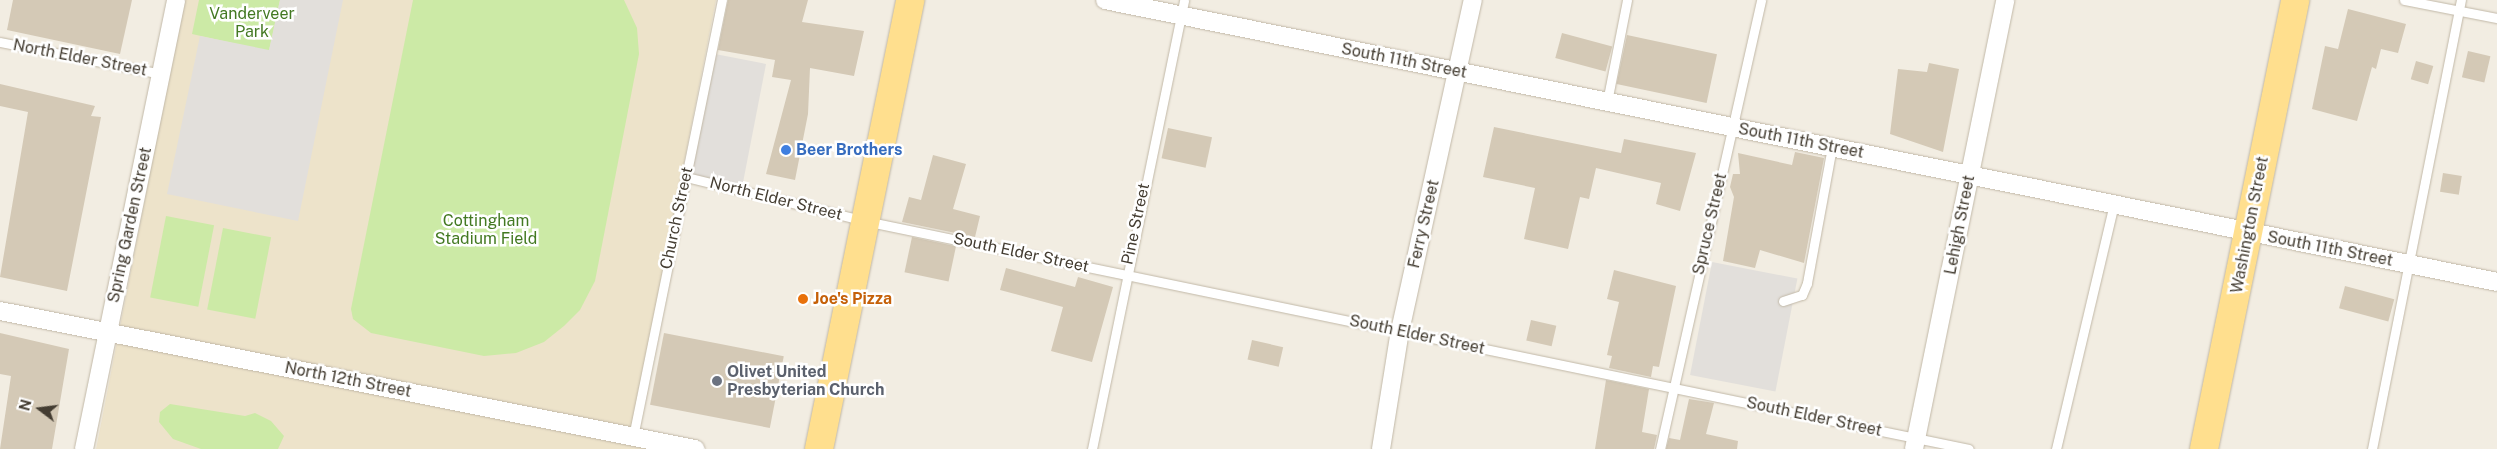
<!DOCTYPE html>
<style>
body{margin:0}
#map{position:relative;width:2497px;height:449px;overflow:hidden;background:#f2ede2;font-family:"Public Sans",sans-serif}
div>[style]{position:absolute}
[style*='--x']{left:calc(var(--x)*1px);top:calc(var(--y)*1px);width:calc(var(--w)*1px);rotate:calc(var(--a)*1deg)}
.education>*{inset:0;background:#ede3ca}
.green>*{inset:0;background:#cceaa6;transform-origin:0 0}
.parking>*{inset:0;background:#e2dfdb;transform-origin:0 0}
.building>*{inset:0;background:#d4c9b6;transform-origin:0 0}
.roads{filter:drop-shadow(0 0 1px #c1b8a7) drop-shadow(0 0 1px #c1b8a7)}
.lane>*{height:9px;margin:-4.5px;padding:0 4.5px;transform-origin:4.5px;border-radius:4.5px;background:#fff}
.street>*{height:18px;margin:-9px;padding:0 9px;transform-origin:9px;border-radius:9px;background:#fff}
.primary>*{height:28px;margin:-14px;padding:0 14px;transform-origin:14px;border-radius:14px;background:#ffdf8e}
.dots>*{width:14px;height:14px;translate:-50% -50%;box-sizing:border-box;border:2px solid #fff;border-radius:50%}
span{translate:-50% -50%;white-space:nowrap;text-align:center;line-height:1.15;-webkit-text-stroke:5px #fff;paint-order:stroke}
.park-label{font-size:16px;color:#437922}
.street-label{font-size:16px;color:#443d32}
.shop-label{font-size:16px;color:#366cbe;font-weight:700}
.left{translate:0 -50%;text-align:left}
.food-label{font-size:16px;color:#c56008;font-weight:700}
.worship-label{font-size:16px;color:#5b616d;font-weight:700}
.north{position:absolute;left:15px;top:384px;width:50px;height:50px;-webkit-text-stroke:4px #fff;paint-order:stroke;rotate:285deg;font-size:14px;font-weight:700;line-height:20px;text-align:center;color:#443d32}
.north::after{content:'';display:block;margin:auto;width:18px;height:22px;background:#443d32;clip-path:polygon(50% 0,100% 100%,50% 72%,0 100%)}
</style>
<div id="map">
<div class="education">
<div style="clip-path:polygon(184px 0,716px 0,630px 437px,690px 449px,96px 449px)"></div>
</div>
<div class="green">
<div style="clip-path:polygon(199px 0,280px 0,269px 51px,192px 34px)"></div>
<div style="clip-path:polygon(413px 0,624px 0,637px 28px,639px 54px,595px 281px,580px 310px,564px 326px,544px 342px,516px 353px,484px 356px,371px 333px,353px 319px,351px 309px)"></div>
<div style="left:166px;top:216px;width:49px;height:83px;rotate:11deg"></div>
<div style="left:223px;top:228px;width:49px;height:83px;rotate:11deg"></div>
<div style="clip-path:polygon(170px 404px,245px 416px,255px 413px,271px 421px,284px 436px,278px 449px,201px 449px,173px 439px,159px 422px,160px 412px)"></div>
</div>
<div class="parking">
<div style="clip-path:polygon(280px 0,343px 0,298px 221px,167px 194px,200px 36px,269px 50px)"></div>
<div style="left:715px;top:54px;width:52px;height:123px;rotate:11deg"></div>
<div style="left:1712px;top:262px;width:87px;height:115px;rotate:11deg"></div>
</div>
<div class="building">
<div style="clip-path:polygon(13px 0,132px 0,120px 54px,7px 30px)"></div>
<div style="clip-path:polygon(728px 0,808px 0,802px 22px,864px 31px,854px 76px,810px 68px,808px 114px,795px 180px,766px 174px,791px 80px,772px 77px,775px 60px,718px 50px)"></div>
<div style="clip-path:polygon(2348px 9px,2406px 24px,2398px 53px,2381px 49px,2376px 69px,2372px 67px,2357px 121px,2312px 109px,2325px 46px,2338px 49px)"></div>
<div style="left:1562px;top:33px;width:52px;height:26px;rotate:15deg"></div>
<div style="left:1627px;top:35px;width:92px;height:50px;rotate:12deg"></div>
<div style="left:2468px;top:51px;width:23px;height:27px;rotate:13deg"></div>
<div style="left:2416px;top:61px;width:18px;height:19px;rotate:16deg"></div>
<div style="clip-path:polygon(1929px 63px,1959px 69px,1943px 152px,1890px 134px,1898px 69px,1927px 72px)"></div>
<div style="clip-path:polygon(0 84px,95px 106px,91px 116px,101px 117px,67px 291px,0 277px,28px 112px,0 106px)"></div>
<div style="clip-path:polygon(1494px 127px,1621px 153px,1624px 139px,1696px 153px,1680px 211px,1656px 204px,1661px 183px,1596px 168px,1589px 199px,1580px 197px,1568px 249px,1524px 239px,1535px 188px,1483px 177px)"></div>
<div style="left:1168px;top:128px;width:45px;height:31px;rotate:12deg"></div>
<div style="clip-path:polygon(1795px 152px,1824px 158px,1804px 263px,1760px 250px,1755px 268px,1723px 261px,1734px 197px,1730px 187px,1733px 174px,1740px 174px,1738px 153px,1792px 165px)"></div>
<div style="clip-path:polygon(933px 155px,966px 164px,953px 209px,980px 216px,975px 237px,902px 222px,909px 197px,921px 200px)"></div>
<div style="left:2443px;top:173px;width:19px;height:19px;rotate:9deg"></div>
<div style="left:912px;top:237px;width:45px;height:36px;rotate:12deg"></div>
<div style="clip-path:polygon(1006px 268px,1075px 287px,1078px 277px,1113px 287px,1092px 362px,1051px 351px,1063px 307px,1000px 290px)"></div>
<div style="clip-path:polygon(1614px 270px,1676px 286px,1659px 367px,1653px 366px,1651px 377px,1609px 368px,1612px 356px,1607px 355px,1619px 302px,1607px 299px)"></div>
<div style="left:2345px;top:286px;width:51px;height:23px;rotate:15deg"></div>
<div style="left:1531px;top:320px;width:26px;height:21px;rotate:13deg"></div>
<div style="clip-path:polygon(0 333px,69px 349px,52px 449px,0 449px,11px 376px,0 374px)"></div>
<div style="left:664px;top:333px;width:122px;height:73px;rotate:11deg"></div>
<div style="left:1252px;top:340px;width:32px;height:20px;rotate:13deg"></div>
<div style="clip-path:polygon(1606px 380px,1649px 389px,1642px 432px,1657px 435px,1654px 449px,1595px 449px)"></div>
<div style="clip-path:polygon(1689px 399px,1714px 403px,1706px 434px,1738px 441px,1737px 449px,1666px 449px,1669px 438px,1680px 440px)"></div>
</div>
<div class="roads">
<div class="lane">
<div style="--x:2404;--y:0;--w:95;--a:11"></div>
<div style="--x:0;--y:42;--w:164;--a:11.2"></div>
<div style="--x:1607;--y:102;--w:104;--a:-78.9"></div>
<div style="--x:686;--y:177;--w:184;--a:13.8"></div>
<div style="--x:865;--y:221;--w:1127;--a:11.67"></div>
<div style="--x:1783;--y:301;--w:20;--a:-18"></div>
<div style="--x:1802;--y:295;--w:13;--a:-67"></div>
<div style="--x:1807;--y:283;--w:138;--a:-79.6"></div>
<div style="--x:633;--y:437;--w:446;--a:-78.5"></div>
<div style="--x:1092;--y:449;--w:458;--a:-78.4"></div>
<div style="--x:1660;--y:449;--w:460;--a:-77.3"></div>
<div style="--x:2056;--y:449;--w:252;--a:-76.7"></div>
<div style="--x:2372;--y:449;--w:458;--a:-78.8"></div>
</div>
<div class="street">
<div style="--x:1105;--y:0;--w:1420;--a:11.45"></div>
<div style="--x:0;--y:311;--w:709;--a:11.23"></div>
<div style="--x:84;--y:449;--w:458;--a:-78.4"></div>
<div style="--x:1381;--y:449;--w:120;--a:-80.9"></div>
<div style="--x:1400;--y:331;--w:339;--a:-77.6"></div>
<div style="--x:1914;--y:449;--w:458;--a:-78.5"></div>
</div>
<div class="primary">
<div style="--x:819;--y:449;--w:458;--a:-78.5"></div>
<div style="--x:2204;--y:449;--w:458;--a:-78.5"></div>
</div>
</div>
<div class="dots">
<div style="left:786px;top:150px;background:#3f7fe0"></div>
<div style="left:803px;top:299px;background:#e8710a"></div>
<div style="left:717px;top:381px;background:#6b7280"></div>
</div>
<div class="park-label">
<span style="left:252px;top:23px">Vanderveer<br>Park</span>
<span style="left:486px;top:230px">Cottingham<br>Stadium Field</span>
</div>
<div class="street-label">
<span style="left:80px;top:58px;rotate:11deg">North Elder Street</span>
<span style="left:1404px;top:61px;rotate:11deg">South 11th Street</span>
<span style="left:1801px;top:141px;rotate:11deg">South 11th Street</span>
<span style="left:776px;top:199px;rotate:14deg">North Elder Street</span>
<span style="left:677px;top:218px;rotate:-78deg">Church Street</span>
<span style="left:1136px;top:224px;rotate:-78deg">Pine Street</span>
<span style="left:1424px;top:224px;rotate:-77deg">Ferry Street</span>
<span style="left:1710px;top:224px;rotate:-77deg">Spruce Street</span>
<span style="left:130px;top:225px;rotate:-78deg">Spring Garden Street</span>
<span style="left:1960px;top:225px;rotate:-79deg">Lehigh Street</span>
<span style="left:2250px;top:225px;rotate:-79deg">Washington Street</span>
<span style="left:2330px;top:249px;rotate:11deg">South 11th Street</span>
<span style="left:1021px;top:253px;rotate:12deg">South Elder Street</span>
<span style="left:1417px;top:335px;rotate:12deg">South Elder Street</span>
<span style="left:348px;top:380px;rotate:11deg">North 12th Street</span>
<span style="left:1814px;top:417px;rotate:12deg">South Elder Street</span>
</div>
<div class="shop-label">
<span class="left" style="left:796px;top:150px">Beer Brothers</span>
</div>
<div class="food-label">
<span class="left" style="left:813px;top:299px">Joe's Pizza</span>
</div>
<div class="worship-label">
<span class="left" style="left:727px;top:381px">Olivet United<br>Presbyterian Church</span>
</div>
<div class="north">N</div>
</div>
